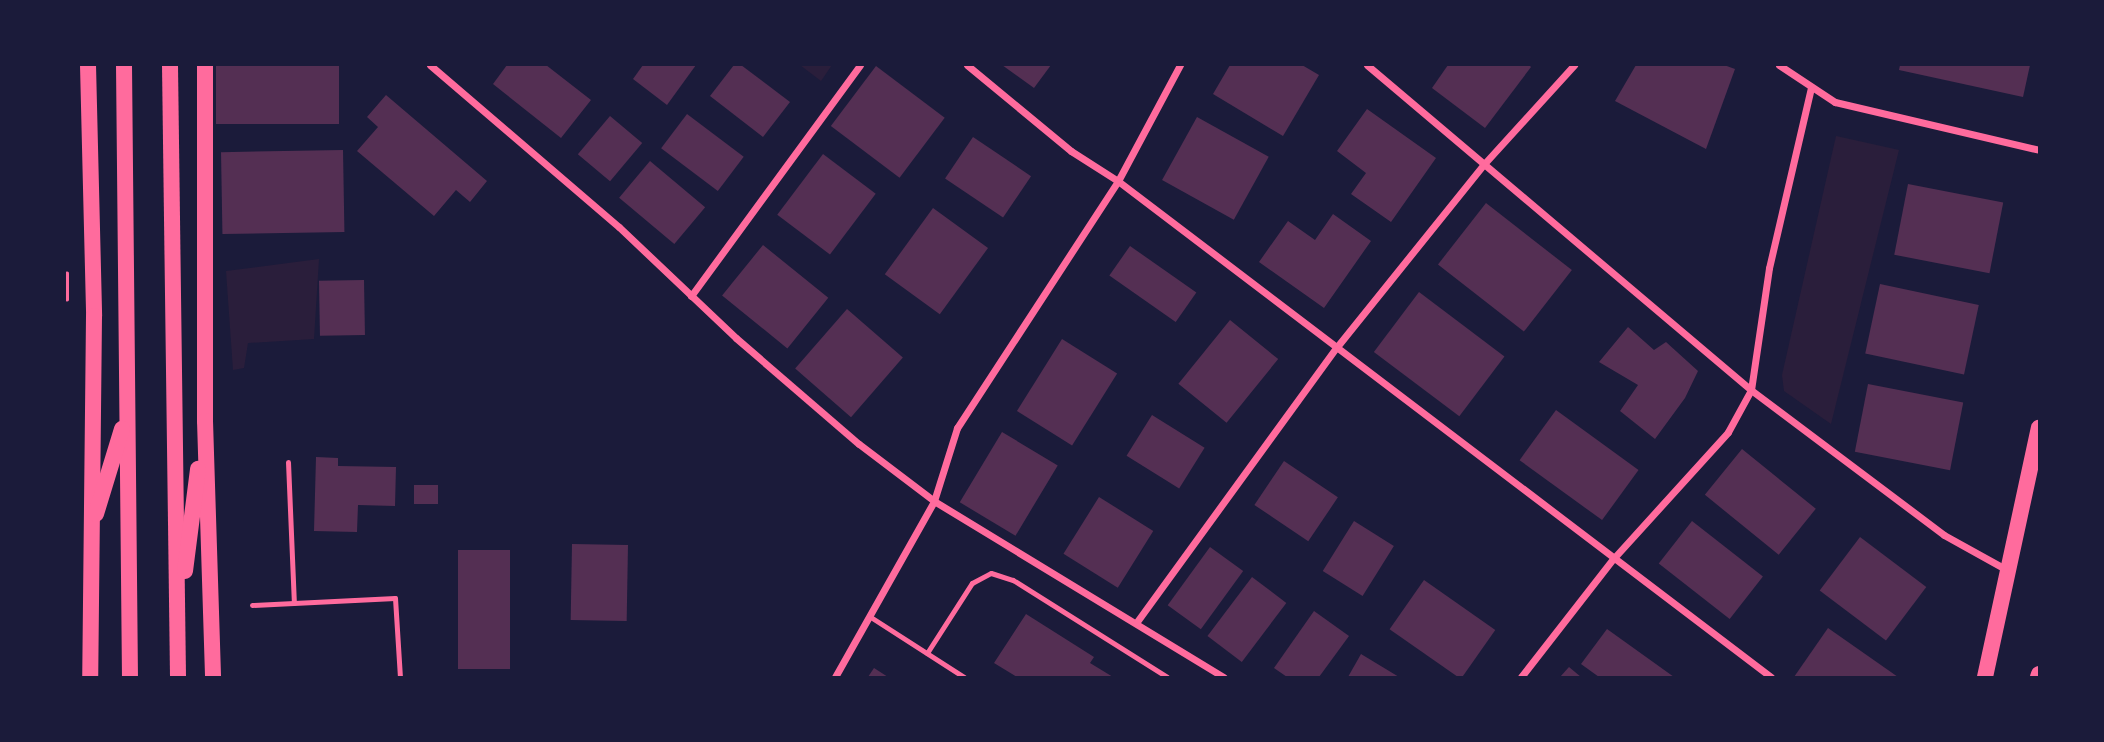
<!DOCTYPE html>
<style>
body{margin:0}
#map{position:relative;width:2104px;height:742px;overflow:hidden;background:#1b1b3a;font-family:"Space Grotesk",sans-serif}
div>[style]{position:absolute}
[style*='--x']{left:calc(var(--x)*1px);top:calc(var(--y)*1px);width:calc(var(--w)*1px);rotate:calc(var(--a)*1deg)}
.green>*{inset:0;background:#2a1e3b}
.building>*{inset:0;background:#542f53;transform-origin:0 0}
.path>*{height:3.5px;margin:-1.75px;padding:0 1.75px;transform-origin:1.75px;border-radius:1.75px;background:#ff6b9d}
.service>*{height:5px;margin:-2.5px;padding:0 2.5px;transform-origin:2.5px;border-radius:2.5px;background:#ff6b9d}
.minor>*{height:7px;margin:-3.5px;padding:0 3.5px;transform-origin:3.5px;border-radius:3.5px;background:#ff6b9d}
.primary>*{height:16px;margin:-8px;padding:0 8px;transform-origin:8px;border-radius:8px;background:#ff6b9d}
.trunk>*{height:16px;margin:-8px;padding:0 8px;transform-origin:8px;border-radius:8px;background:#ff6b9d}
span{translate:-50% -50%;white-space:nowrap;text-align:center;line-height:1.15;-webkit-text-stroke:5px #1b1b3a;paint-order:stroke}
.frame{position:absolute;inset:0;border:66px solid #1b1b3a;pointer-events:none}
</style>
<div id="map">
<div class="green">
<div style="clip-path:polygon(800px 65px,832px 65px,821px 81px)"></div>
<div style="clip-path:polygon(1836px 136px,1899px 150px,1831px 424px,1784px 391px,1782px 375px)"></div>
<div style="clip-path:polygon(319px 259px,314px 339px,248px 343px,244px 368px,233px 370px,226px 271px)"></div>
</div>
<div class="building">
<div style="left:216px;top:65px;width:123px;height:59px"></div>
<div style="clip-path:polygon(507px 65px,546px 65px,591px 100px,561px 138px,493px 84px)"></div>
<div style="clip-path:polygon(643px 65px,696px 65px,667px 105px,633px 79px)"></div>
<div style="clip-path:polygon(734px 65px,741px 65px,790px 102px,763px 137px,710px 96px)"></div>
<div style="clip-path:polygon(1002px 65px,1051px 65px,1034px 88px)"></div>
<div style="clip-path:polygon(1230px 65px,1302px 65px,1319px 75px,1283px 136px,1213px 94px)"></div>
<div style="clip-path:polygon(1448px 65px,1529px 65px,1531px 67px,1485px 128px,1432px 88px)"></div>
<div style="clip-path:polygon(1636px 65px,1724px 65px,1735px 69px,1706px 149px,1615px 101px)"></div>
<div style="clip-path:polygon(1900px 65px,2030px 65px,2023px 97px,1899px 70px)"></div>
<div style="left:876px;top:66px;width:86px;height:75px;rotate:37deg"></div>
<div style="clip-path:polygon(386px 95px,487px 181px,470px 202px,456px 190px,434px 216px,357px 151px,378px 127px,367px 117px)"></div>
<div style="clip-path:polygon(1367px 109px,1436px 158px,1391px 222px,1351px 194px,1366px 173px,1337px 151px)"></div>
<div style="left:687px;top:114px;width:71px;height:43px;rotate:37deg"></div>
<div style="left:610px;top:116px;width:42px;height:50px;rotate:40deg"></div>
<div style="left:1197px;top:117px;width:82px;height:72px;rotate:29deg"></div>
<div style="left:973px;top:137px;width:70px;height:50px;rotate:34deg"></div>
<div style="left:343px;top:150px;width:82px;height:122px;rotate:89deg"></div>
<div style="left:823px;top:154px;width:66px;height:76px;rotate:37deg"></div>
<div style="left:650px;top:161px;width:72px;height:48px;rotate:40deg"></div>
<div style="left:1908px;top:184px;width:97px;height:72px;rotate:11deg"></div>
<div style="left:1486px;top:203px;width:109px;height:78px;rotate:38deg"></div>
<div style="left:933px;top:208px;width:68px;height:82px;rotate:36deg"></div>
<div style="clip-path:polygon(1333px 214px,1371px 241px,1324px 308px,1259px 262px,1288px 221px,1315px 240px)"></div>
<div style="left:763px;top:245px;width:84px;height:65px;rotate:39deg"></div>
<div style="left:1130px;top:246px;width:81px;height:36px;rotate:35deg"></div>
<div style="left:364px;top:280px;width:55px;height:45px;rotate:89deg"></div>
<div style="left:1880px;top:284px;width:101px;height:71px;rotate:12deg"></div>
<div style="left:1419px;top:292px;width:107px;height:75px;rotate:37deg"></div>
<div style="left:847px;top:309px;width:74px;height:79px;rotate:41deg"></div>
<div style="left:1230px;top:320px;width:62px;height:82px;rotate:39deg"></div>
<div style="clip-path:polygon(1628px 327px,1654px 350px,1666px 342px,1698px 371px,1685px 398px,1655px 439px,1620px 411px,1638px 385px,1599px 362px)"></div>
<div style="left:1062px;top:339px;width:65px;height:85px;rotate:32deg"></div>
<div style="left:1868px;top:384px;width:97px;height:69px;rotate:11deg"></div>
<div style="left:1556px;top:410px;width:102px;height:62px;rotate:36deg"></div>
<div style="left:1152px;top:415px;width:62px;height:48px;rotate:32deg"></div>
<div style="left:1002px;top:432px;width:65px;height:82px;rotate:31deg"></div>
<div style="left:1742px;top:449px;width:95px;height:59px;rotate:39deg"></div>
<div style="clip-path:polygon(316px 457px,338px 458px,338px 466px,396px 467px,395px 506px,358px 505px,357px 532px,314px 531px)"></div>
<div style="left:1284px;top:461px;width:65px;height:53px;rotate:34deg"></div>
<div style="left:414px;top:485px;width:24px;height:19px"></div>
<div style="left:1099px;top:497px;width:64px;height:67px;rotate:32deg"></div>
<div style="left:1354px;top:521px;width:47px;height:59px;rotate:32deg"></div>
<div style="left:1692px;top:521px;width:90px;height:54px;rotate:38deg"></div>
<div style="left:1860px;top:537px;width:83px;height:67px;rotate:37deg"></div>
<div style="left:572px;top:544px;width:56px;height:76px;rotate:1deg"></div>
<div style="left:1210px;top:547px;width:41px;height:72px;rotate:36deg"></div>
<div style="left:510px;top:550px;width:119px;height:52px;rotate:90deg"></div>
<div style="left:1252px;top:577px;width:43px;height:74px;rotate:37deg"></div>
<div style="left:1424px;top:580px;width:87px;height:60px;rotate:35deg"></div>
<div style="clip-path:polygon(1314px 611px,1349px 636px,1319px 677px,1287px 677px,1274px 668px)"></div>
<div style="clip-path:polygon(1026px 614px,1094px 657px,1090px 663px,1113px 677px,1017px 677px,994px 663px)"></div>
<div style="clip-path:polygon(1828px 628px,1898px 677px,1794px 677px)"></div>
<div style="clip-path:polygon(1607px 629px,1674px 677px,1599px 677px,1581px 664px)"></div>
<div style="clip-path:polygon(1361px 654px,1399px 677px,1348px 677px)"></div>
<div style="clip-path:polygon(1569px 667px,1581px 677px,1560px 677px)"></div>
<div style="clip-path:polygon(874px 668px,888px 677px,868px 677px)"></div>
</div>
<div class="path">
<div style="--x:67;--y:300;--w:26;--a:-90"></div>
</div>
<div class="service">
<div style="--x:288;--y:462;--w:141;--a:87.6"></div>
<div style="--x:252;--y:605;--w:143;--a:-2.8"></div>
<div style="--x:395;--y:598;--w:79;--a:86.4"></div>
<div style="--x:869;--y:616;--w:113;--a:32.7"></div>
<div style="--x:927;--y:653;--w:83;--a:-57.3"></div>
<div style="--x:972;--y:583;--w:21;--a:-28"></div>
<div style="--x:991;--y:573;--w:23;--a:18"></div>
<div style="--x:1013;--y:580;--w:182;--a:32.2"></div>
</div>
<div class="minor">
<div style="--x:430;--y:65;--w:249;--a:40.6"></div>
<div style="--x:619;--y:227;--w:161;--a:43.5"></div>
<div style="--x:736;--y:338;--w:162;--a:40.8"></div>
<div style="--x:859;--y:444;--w:94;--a:37.2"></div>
<div style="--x:934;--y:501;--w:339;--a:31.3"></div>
<div style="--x:967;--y:65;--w:135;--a:39.6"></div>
<div style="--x:1071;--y:151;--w:56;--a:32.6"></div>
<div style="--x:1118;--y:181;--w:820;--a:37.22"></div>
<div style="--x:1367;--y:65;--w:503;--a:40.24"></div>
<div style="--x:1751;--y:390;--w:241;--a:36.9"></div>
<div style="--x:1944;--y:535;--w:74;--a:29"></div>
<div style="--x:1779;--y:65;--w:67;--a:33.5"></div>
<div style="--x:1835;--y:102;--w:210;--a:13.2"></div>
<div style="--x:691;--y:296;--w:286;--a:-53.8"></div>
<div style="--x:1136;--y:623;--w:340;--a:-54"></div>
<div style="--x:1336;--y:348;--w:236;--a:-51.2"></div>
<div style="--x:1484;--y:164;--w:134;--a:-47.7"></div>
<div style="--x:835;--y:677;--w:202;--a:-60.6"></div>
<div style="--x:934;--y:501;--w:77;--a:-72.5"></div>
<div style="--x:957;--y:428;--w:295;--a:-56.9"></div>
<div style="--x:1118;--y:181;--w:132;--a:-61.9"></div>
<div style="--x:1521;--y:677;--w:150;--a:-52.1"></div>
<div style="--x:1613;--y:559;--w:171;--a:-47.8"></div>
<div style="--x:1728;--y:432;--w:48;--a:-61.3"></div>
<div style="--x:1751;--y:390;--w:123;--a:-81.6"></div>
<div style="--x:1769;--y:268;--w:186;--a:-76.9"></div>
</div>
<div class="primary">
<div style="--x:1985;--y:677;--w:255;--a:-77.8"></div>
<div style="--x:2038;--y:677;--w:3;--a:-72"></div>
</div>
<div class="trunk">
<div style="--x:88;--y:65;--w:251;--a:88.6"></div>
<div style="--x:94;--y:316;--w:361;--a:90.6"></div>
<div style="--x:124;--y:65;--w:612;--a:89.44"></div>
<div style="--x:170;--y:65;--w:612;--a:89.25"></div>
<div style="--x:205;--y:65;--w:356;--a:90"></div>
<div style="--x:205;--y:421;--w:256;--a:88.2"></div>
<div style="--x:96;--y:514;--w:89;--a:-73"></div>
<div style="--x:185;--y:571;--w:103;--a:-82.7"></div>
</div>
<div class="frame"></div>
</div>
